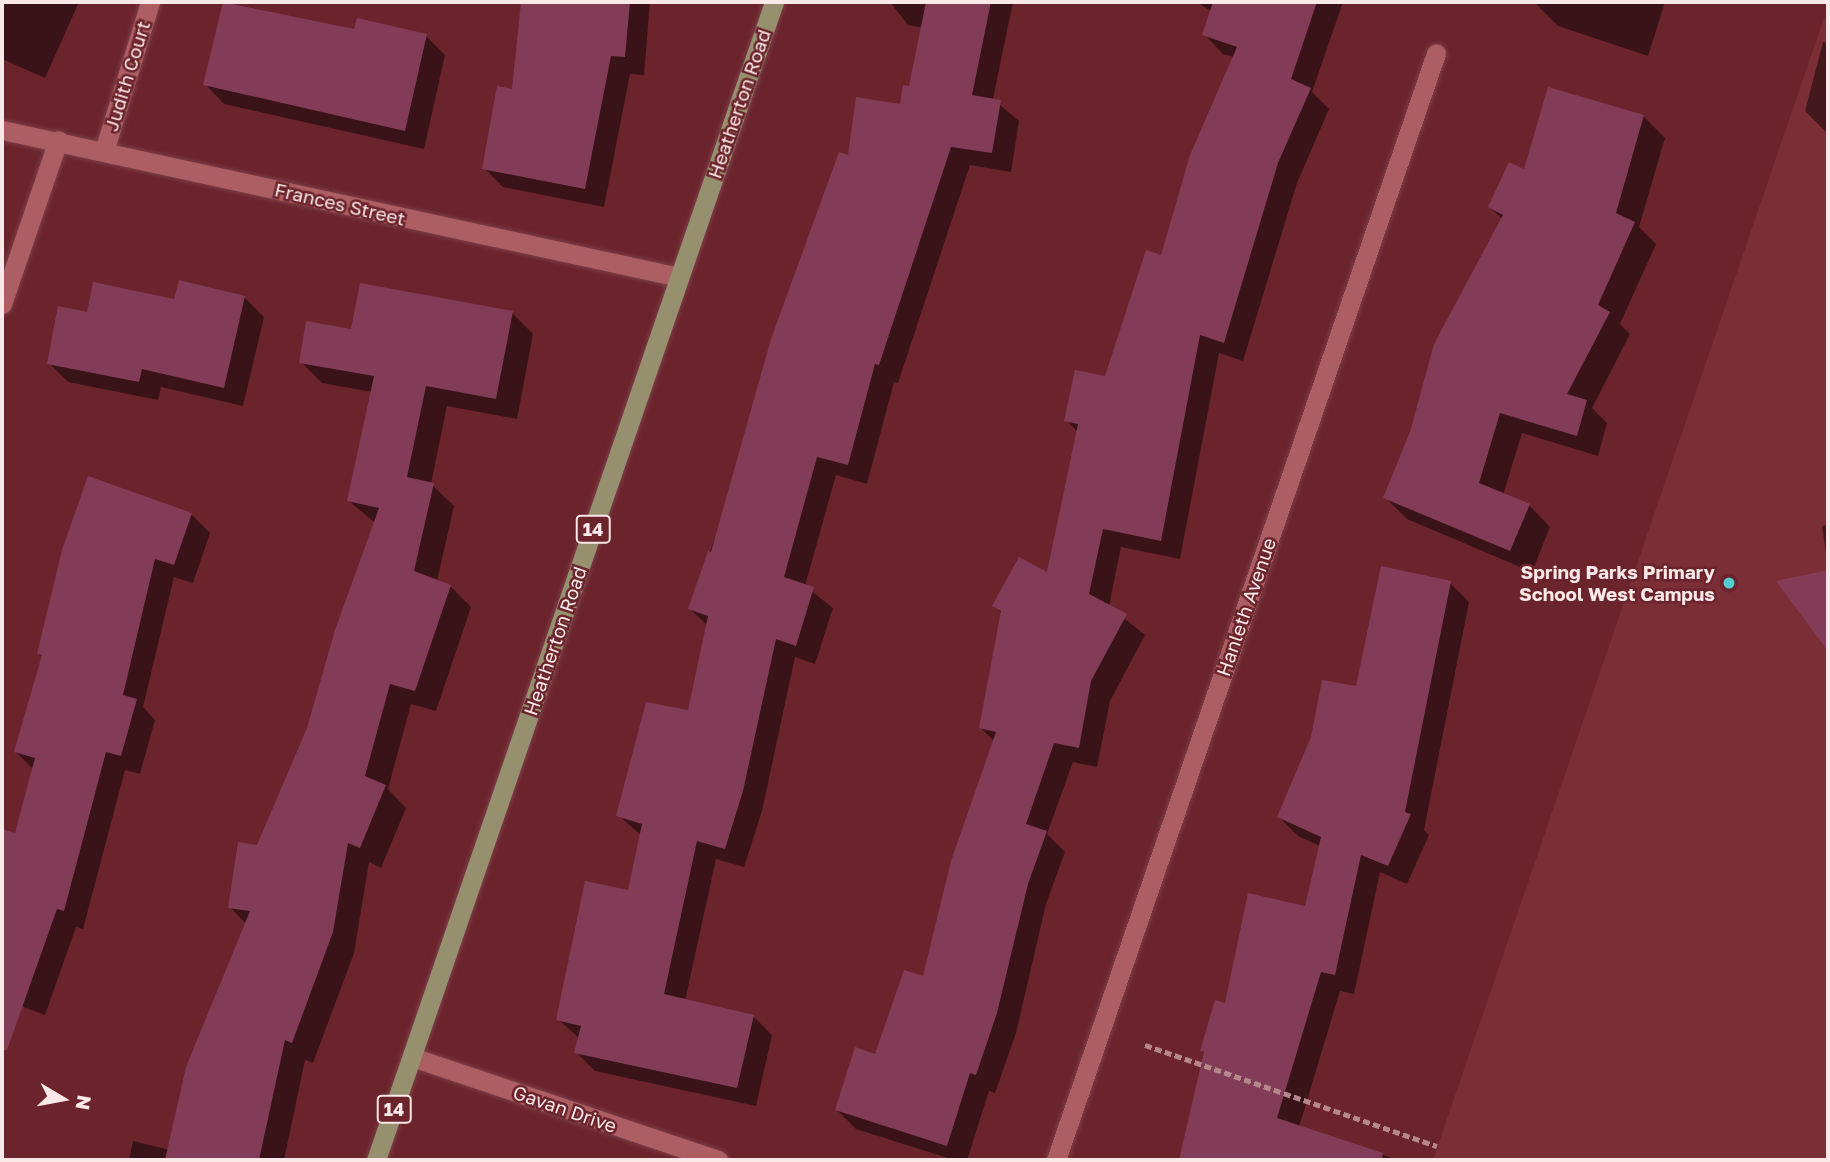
<!DOCTYPE html>
<style>
body{margin:0}
#map{position:relative;width:1830px;height:1162px;overflow:hidden;background:#6c242c;font-family:"Golos Text",sans-serif}
div>[style]{position:absolute}
[style*='--x']{left:calc(var(--x)*1px);top:calc(var(--y)*1px);width:calc(var(--w)*1px);rotate:calc(var(--a)*1deg)}
.built>*{inset:0;background:#7c2e36}
.shadow>*{inset:0;background:#0007}
.building>*{inset:0;background:#833c58}
.path>*{height:4.5px;margin-top:-2.25px;transform-origin:0;background:repeating-linear-gradient(90deg,#b5878b 0 7px,transparent 0 10.5px)}
.roads{filter:drop-shadow(0 0 2px #7b3f4a) drop-shadow(0 0 2px #7b3f4a)}
.minor>*{height:19px;margin:-9.5px;padding:0 9.5px;transform-origin:9.5px;border-radius:9.5px;background:#ad5e62}
.primary>*{height:19px;margin:-9.5px;padding:0 9.5px;transform-origin:9.5px;border-radius:9.5px;background:#96906f}
.dots>*{width:19px;height:19px;translate:-50% -50%;box-sizing:border-box;border:4px solid #6c242c;border-radius:50%}
span{translate:-50% -50%;white-space:nowrap;text-align:center;line-height:1.15;-webkit-text-stroke:5px #6c242c;paint-order:stroke}
.shield-label span{padding:2px 5px;background:#6c242c;border:2px solid;border-radius:5px;-webkit-text-stroke-width:0}
.shield-label{font-size:18px;color:#fbe8e8;font-weight:700}
.street-label{font-size:19px;color:#fbe8e8}
.poi-label{font-size:19px;color:#fbe8e8;font-weight:700}
.right{translate:-100% -50%;text-align:right}
.frame{position:absolute;inset:0;border:4px solid #fbe8e8;pointer-events:none}
.north{position:absolute;left:28px;top:1064px;width:70px;height:70px;-webkit-text-stroke:5px #6c242c;paint-order:stroke;rotate:100deg;font-size:19px;font-weight:700;line-height:28px;text-align:center;color:#fbe8e8}
.north::after{content:'';display:block;margin:auto;width:24px;height:32px;background:#fbe8e8;clip-path:polygon(50% 0,100% 100%,50% 72%,0 100%)}
</style>
<div id="map">
<div class="built">
<div style="clip-path:polygon(1824px 18px,1828px 20px,1828px 1160px,1433px 1160px)"></div>
</div>
<div class="shadow">
<div style="clip-path:polygon(2px 2px,79px 2px,45px 78px,2px 59px)"></div>
<div style="clip-path:polygon(225px 2px,356px 31px,426px 36px,445px 55px,424px 149px,224px 104px,205px 84px)"></div>
<div style="clip-path:polygon(523px 2px,650px 2px,644px 75px,630px 74px,604px 207px,503px 187px,484px 168px,514px 91px)"></div>
<div style="clip-path:polygon(890px 2px,1013px 2px,993px 99px,1019px 121px,1011px 172px,970px 165px,898px 383px,894px 382px,867px 484px,836px 475px,805px 586px,833px 608px,815px 664px,795px 657px,762px 811px,744px 867px,716px 859px,685px 1001px,753px 1016px,772px 1035px,756px 1106px,595px 1071px,576px 1052px,580px 1039px,558px 1019px,629px 892px,642px 836px,618px 815px,689px 712px,708px 626px,690px 609px,849px 157px,901px 106px,911px 88px,923px 28px,908px 25px)"></div>
<div style="clip-path:polygon(1197px 2px,1343px 2px,1312px 92px,1329px 109px,1297px 183px,1243px 361px,1219px 353px,1180px 559px,1121px 547px,1109px 606px,1145px 635px,1110px 701px,1097px 767px,1073px 762px,1047px 834px,1065px 852px,1046px 904px,1016px 1033px,995px 1093px,989px 1091px,967px 1160px,954px 1160px,856px 1129px,837px 1110px,925px 979px,995px 742px,981px 728px,1002px 614px,995px 606px,1049px 574px,1078px 432px,1066px 420px,1106px 378px,1162px 257px,1234px 57px,1223px 54px,1204px 34px,1212px 12px)"></div>
<div style="clip-path:polygon(1534px 2px,1665px 2px,1648px 56px,1558px 26px)"></div>
<div style="clip-path:polygon(1823px 42px,1828px 43px,1828px 134px,1805px 111px)"></div>
<div style="clip-path:polygon(1643px 116px,1665px 138px,1639px 227px,1656px 244px,1620px 324px,1630px 334px,1592px 408px,1607px 423px,1598px 456px,1522px 433px,1503px 495px,1529px 505px,1550px 527px,1532px 572px,1407px 519px,1386px 498px,1503px 220px,1490px 207px,1525px 172px)"></div>
<div style="clip-path:polygon(244px 297px,264px 317px,243px 406px,161px 387px,158px 400px,68px 382px,49px 363px,176px 301px)"></div>
<div style="clip-path:polygon(512px 313px,533px 334px,517px 419px,447px 406px,431px 484px,454px 506px,437px 581px,450px 586px,471px 607px,436px 711px,411px 704px,388px 789px,406px 808px,381px 868px,369px 862px,354px 953px,313px 1063px,305px 1060px,284px 1160px,129px 1160px,133px 1141px,170px 1150px,246px 924px,230px 907px,309px 729px,375px 523px,349px 501px,372px 392px,322px 383px,301px 362px,352px 331px)"></div>
<div style="clip-path:polygon(191px 514px,210px 533px,193px 583px,174px 577px,143px 707px,155px 720px,140px 774px,125px 770px,83px 929px,76px 927px,45px 1015px,2px 999px,2px 831px,17px 835px,34px 770px,16px 752px,43px 657px,39px 654px)"></div>
<div style="clip-path:polygon(1828px 525px,1828px 566px,1822px 526px)"></div>
<div style="clip-path:polygon(1450px 583px,1469px 602px,1424px 830px,1429px 835px,1407px 884px,1380px 872px,1354px 994px,1340px 991px,1299px 1127px,1398px 1160px,1181px 1160px,1205px 1054px,1202px 1050px,1226px 1005px,1307px 908px,1320px 846px,1298px 836px,1279px 817px,1357px 688px)"></div>
</div>
<div class="building">
<div style="clip-path:polygon(223px 2px,354px 29px,357px 18px,427px 34px,405px 131px,203px 85px)"></div>
<div style="clip-path:polygon(521px 2px,630px 2px,625px 57px,611px 56px,585px 189px,482px 169px,497px 86px,512px 89px)"></div>
<div style="clip-path:polygon(926px 2px,991px 2px,972px 95px,1001px 100px,992px 153px,951px 147px,879px 365px,875px 364px,848px 465px,817px 457px,784px 577px,814px 587px,796px 646px,776px 639px,743px 791px,725px 849px,697px 841px,664px 994px,754px 1015px,737px 1088px,574px 1053px,581px 1026px,556px 1020px,585px 881px,628px 890px,642px 824px,616px 816px,646px 702px,688px 710px,708px 616px,688px 609px,708px 551px,711px 552px,771px 339px,839px 152px,848px 155px,856px 97px,900px 104px,903px 85px,909px 86px)"></div>
<div style="clip-path:polygon(1213px 2px,1317px 2px,1291px 79px,1311px 88px,1278px 163px,1224px 343px,1200px 335px,1161px 541px,1103px 529px,1089px 594px,1127px 614px,1091px 681px,1079px 748px,1054px 743px,1026px 824px,1047px 831px,1028px 884px,997px 1013px,976px 1075px,970px 1073px,947px 1146px,835px 1110px,855px 1047px,875px 1054px,904px 970px,923px 976px,951px 861px,996px 732px,979px 728px,1001px 611px,992px 606px,1019px 557px,1047px 572px,1078px 424px,1064px 421px,1075px 370px,1105px 376px,1146px 250px,1161px 255px,1190px 155px,1237px 47px,1202px 35px)"></div>
<div style="clip-path:polygon(1548px 87px,1644px 115px,1616px 213px,1635px 222px,1598px 305px,1610px 312px,1567px 394px,1587px 400px,1577px 436px,1500px 413px,1479px 483px,1530px 504px,1510px 551px,1383px 498px,1410px 432px,1434px 344px,1503px 215px,1488px 207px,1509px 162px,1524px 169px)"></div>
<div style="clip-path:polygon(179px 280px,245px 296px,224px 388px,142px 369px,139px 382px,47px 364px,58px 306px,87px 312px,93px 282px,174px 299px)"></div>
<div style="clip-path:polygon(360px 283px,513px 311px,496px 399px,426px 386px,407px 477px,434px 483px,414px 571px,451px 585px,415px 691px,390px 684px,365px 776px,386px 785px,360px 848px,348px 843px,333px 932px,292px 1043px,285px 1040px,259px 1160px,165px 1160px,186px 1067px,250px 911px,228px 908px,238px 842px,257px 845px,307px 728px,335px 630px,379px 508px,347px 501px,374px 376px,299px 363px,306px 321px,351px 329px)"></div>
<div style="clip-path:polygon(88px 476px,192px 513px,174px 565px,155px 559px,123px 695px,137px 699px,121px 756px,106px 752px,64px 911px,57px 909px,7px 1050px,2px 1050px,2px 829px,15px 833px,35px 758px,14px 752px,42px 655px,37px 654px,62px 550px)"></div>
<div style="clip-path:polygon(1381px 566px,1451px 581px,1405px 812px,1411px 814px,1388px 866px,1361px 855px,1335px 975px,1321px 972px,1277px 1118px,1383px 1153px,1382px 1160px,1179px 1160px,1204px 1052px,1200px 1051px,1215px 1000px,1225px 1003px,1248px 893px,1305px 906px,1321px 837px,1277px 817px,1311px 737px,1322px 680px,1356px 686px)"></div>
<div style="clip-path:polygon(1828px 570px,1828px 651px,1776px 581px)"></div>
</div>
<div class="path">
<div style="--x:1145;--y:1045;--w:309;--a:19.1"></div>
</div>
<div class="roads">
<div class="minor">
<div style="--x:2;--y:130;--w:693;--a:12.25"></div>
<div style="--x:104;--y:151;--w:156;--a:-72.8"></div>
<div style="--x:2;--y:304;--w:173;--a:-71.1"></div>
<div style="--x:412;--y:1057;--w:323;--a:18.6"></div>
<div style="--x:1056;--y:1160;--w:1170;--a:-71.05"></div>
</div>
<div class="primary">
<div style="--x:376;--y:1160;--w:1224;--a:-71.03"></div>
</div>
</div>
<div class="dots">
<div style="left:1729px;top:583px;background:#52cdd0"></div>
</div>
<div class="shield-label">
<span style="left:593px;top:529px">14</span>
<span style="left:394px;top:1109px">14</span>
</div>
<div class="street-label">
<span style="left:127px;top:76px;rotate:-73deg">Judith Court</span>
<span style="left:739px;top:104px;rotate:-71deg">Heatherton Road</span>
<span style="left:340px;top:204px;rotate:13deg">Frances Street</span>
<span style="left:1246px;top:607px;rotate:-71deg">Hanleth Avenue</span>
<span style="left:555px;top:641px;rotate:-71deg">Heatherton Road</span>
<span style="left:565px;top:1109px;rotate:19deg">Gavan Drive</span>
</div>
<div class="poi-label">
<span class="right" style="left:1715px;top:583px">Spring Parks Primary<br>School West Campus</span>
</div>
<div class="frame"></div>
<div class="north">N</div>
</div>
